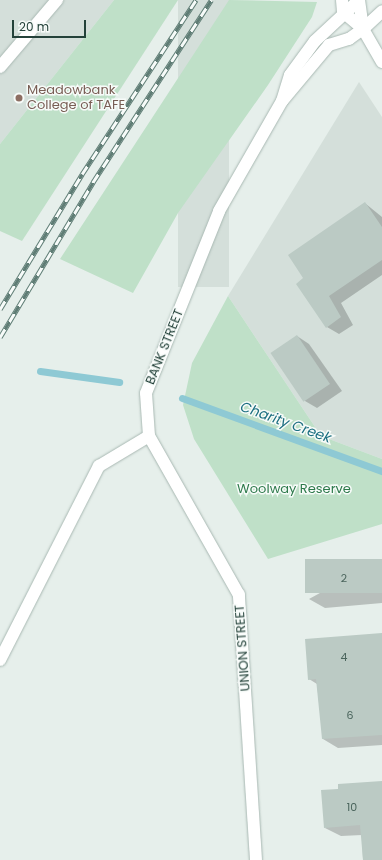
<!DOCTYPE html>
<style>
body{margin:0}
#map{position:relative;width:382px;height:860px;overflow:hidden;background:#e6efeb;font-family:Poppins,sans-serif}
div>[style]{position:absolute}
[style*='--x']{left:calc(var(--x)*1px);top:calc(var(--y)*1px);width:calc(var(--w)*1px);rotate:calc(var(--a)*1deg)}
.built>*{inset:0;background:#d4dfda;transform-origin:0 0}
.green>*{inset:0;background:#bfe0c8}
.shadow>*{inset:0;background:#0003}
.stream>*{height:7px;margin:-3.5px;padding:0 3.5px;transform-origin:3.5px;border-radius:3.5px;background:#8ec9d4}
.building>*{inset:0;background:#bbcac4;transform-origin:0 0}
.roads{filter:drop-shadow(0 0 1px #a8b8b2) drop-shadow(0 0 1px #a8b8b2)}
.service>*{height:12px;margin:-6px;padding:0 6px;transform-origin:6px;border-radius:6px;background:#fff}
.minor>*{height:12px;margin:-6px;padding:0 6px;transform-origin:6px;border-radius:6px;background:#fff}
.secondary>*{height:12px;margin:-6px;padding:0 6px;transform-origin:6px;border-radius:6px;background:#fff}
.rail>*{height:4.5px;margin-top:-2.25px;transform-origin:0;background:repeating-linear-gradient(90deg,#f7fbf9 0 9px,#5f7d75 0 18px);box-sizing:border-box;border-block:1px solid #5f7d75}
.dots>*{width:11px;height:11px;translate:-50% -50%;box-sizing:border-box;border:2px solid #f7fbf9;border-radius:50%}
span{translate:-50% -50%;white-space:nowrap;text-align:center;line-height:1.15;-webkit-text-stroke:3px #f7fbf9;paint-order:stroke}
.number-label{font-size:11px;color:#4a645c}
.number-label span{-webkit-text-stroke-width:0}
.education-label{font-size:13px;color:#785e54}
.left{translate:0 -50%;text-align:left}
.street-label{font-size:13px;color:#24423a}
.park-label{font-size:13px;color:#2d7a4b}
.water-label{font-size:14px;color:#1c6f80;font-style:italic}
.scale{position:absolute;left:12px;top:20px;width:74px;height:18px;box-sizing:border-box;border:2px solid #24423a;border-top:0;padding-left:5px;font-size:12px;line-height:14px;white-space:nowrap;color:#24423a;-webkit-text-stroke:3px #f7fbf9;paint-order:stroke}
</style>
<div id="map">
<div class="built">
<div style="clip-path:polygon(0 0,114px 0,0 144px)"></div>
<div style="left:178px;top:0;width:51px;height:287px"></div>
<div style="clip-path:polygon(359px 82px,382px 117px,382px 459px,321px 436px,228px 296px)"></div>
</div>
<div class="green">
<div style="clip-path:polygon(114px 0,178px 0,22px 241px,0 231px,0 144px)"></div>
<div style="clip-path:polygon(229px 0,317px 2px,312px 17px,268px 85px,178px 213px,133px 293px,60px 259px)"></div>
<div style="clip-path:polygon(228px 296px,321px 436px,382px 459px,382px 524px,268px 559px,194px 439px,183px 405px,192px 363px)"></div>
</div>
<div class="shadow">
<div style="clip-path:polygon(366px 204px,382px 217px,382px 275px,341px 303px,353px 325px,339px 334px,327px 327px,305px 278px)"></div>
<div style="clip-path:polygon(297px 336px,309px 344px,342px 391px,317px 408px,305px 401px)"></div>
<div style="clip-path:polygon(382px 559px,382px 603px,325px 608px,309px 599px)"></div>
<div style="clip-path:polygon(382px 634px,382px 745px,338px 748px,323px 739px,317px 684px,309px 679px)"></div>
<div style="clip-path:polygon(382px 782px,382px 860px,363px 860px,362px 835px,341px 836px,325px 828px)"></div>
</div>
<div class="stream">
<div style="--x:40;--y:371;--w:80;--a:7.9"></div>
<div style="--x:182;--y:398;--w:213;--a:20.1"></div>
</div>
<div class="building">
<div style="clip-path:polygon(365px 202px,382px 227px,382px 260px,329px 296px,341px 317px,326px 328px,296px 284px,303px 278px,288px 255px)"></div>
<div style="left:297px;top:335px;width:59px;height:32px;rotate:56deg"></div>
<div style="left:382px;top:559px;width:34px;height:77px;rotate:90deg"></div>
<div style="clip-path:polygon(382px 633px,382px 735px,322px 739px,316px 679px,308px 680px,305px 639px)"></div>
<div style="clip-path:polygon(382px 781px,382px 860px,363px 860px,360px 825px,324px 828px,321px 790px,338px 789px,338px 784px)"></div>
</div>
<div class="roads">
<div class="service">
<div style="--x:342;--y:0;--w:12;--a:85"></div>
<div style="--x:343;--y:12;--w:26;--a:40"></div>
<div style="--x:0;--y:67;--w:88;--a:-49.6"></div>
</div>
<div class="minor">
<div style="--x:283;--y:100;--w:72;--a:-50.1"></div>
<div style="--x:329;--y:45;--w:21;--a:-17"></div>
<div style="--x:349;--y:39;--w:17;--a:-36"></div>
<div style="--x:0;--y:660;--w:218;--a:-63"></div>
<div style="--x:99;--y:466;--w:58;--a:-31"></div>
<div style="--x:256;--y:860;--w:266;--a:-93.7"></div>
<div style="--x:239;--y:595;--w:183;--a:-119.5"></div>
<div style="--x:149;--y:436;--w:43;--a:-94"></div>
<div style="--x:146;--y:393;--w:196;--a:-68.1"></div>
<div style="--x:219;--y:211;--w:127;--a:-60.2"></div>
<div style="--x:282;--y:101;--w:27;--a:-73"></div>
<div style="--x:290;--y:75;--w:42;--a:-53.7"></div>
<div style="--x:315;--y:41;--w:60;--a:-43"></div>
</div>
<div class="secondary">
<div style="--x:359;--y:0;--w:29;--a:82"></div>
<div style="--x:363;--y:29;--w:38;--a:60"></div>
<div style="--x:363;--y:29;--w:26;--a:-43"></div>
</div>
</div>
<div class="rail">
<div style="--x:0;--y:309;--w:158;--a:-58.7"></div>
<div style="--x:82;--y:174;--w:208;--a:-56.8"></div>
<div style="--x:0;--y:337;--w:181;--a:-59"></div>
<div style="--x:93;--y:182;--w:217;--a:-57"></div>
</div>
<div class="dots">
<div style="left:19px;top:98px;background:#8d6e63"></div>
</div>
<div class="number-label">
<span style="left:344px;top:578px">2</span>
<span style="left:344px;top:657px">4</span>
<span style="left:350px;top:715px">6</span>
<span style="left:352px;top:807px">10</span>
</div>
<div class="education-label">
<span class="left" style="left:27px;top:98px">Meadowbank<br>College of TAFE</span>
</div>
<div class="street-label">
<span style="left:165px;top:347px;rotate:-68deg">BANK STREET</span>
<span style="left:243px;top:648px;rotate:-94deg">UNION STREET</span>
</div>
<div class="park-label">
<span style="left:294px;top:489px">Woolway Reserve</span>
</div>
<div class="water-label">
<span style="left:286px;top:422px;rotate:20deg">Charity Creek</span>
</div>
<div class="scale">20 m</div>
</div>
